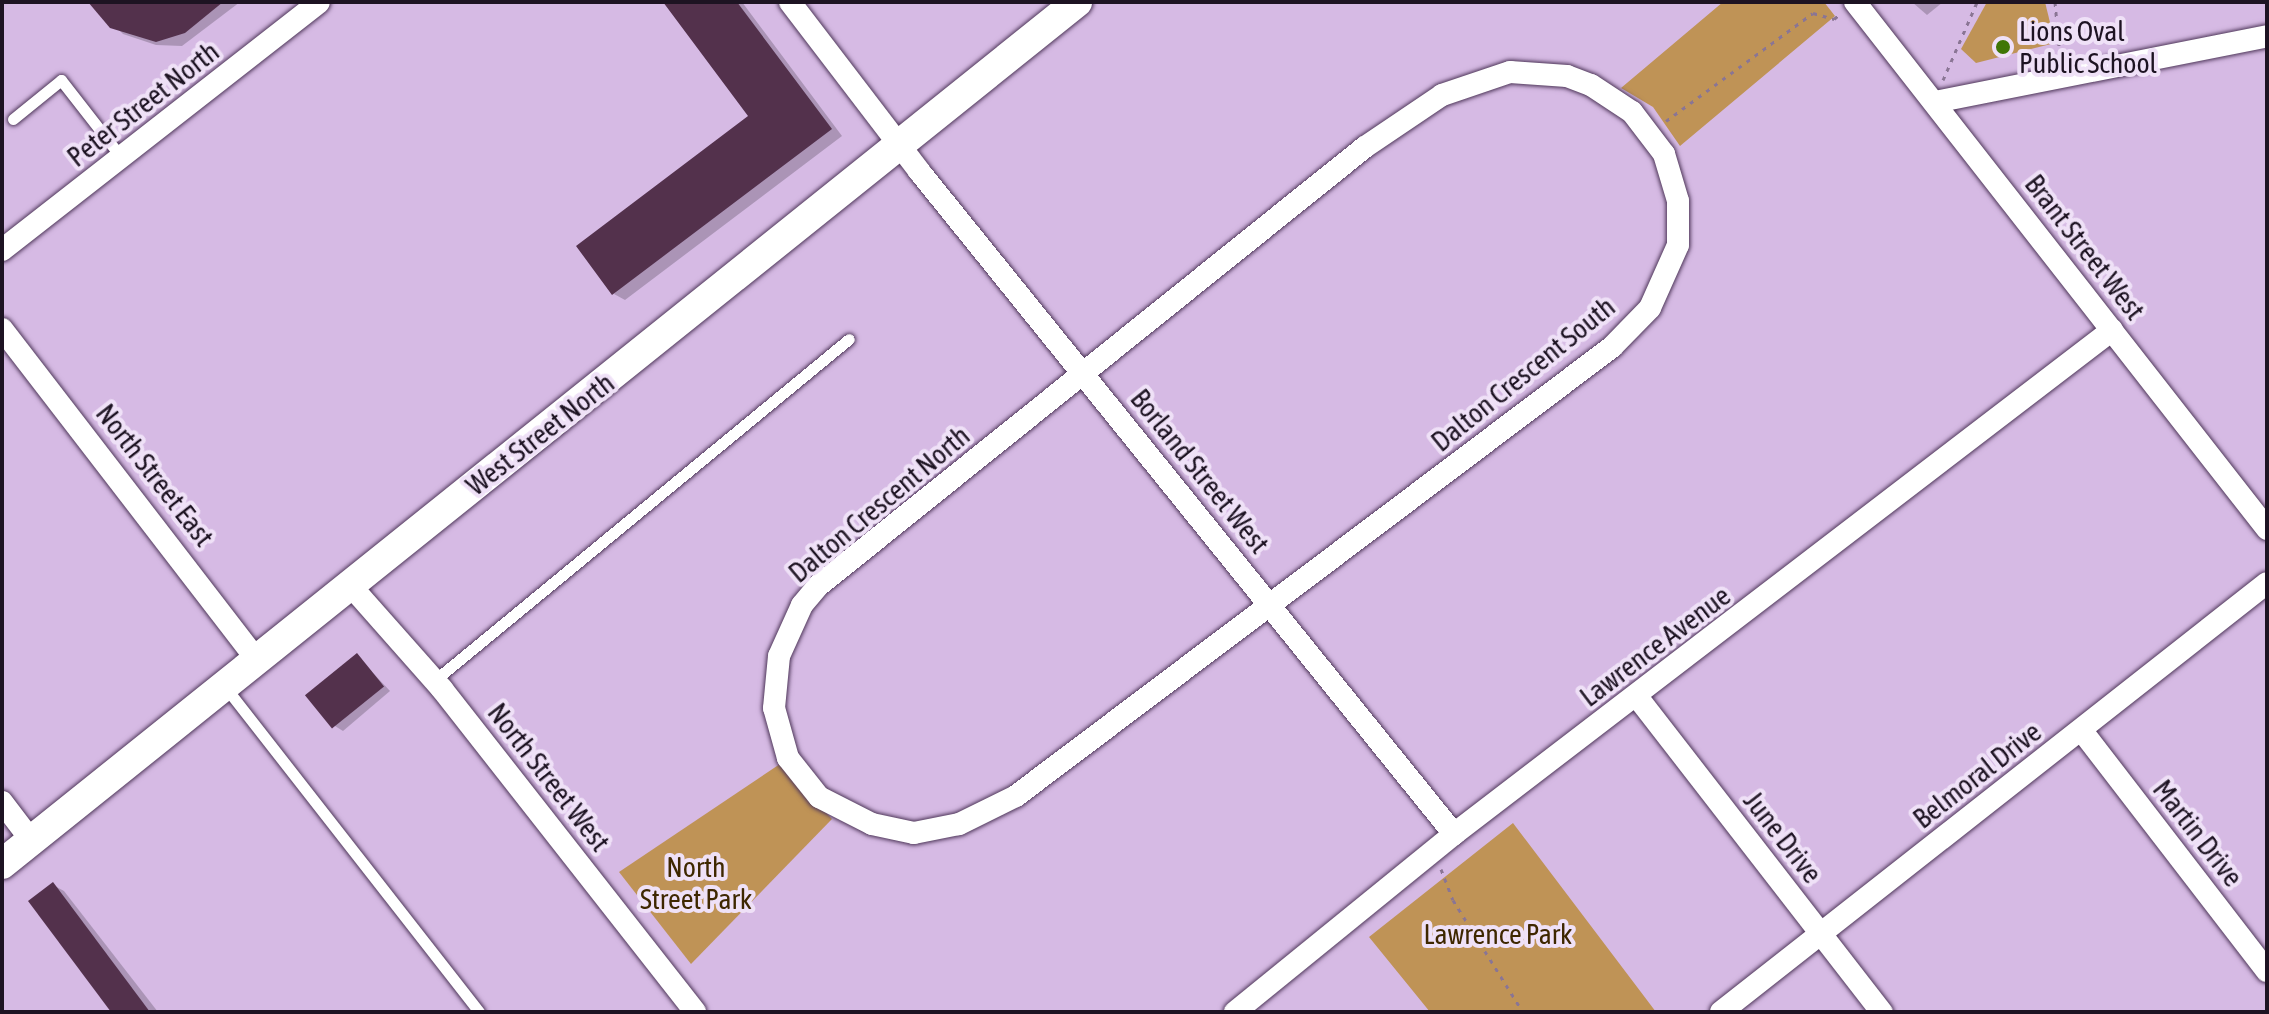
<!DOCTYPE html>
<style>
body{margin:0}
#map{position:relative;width:2269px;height:1014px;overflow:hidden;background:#d6bae4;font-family:"Asap Condensed",sans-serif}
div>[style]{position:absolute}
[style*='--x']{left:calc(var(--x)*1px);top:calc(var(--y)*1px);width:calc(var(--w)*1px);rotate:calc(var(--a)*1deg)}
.green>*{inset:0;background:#bf9356}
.shadow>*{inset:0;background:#0003}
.building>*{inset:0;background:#53314c;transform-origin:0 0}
.path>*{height:3px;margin-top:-1.5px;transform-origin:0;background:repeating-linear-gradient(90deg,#8a7594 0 4px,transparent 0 10px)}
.roads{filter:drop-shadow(0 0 2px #4f375a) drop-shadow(0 0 2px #4f375a)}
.lane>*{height:11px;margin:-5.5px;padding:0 5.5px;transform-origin:5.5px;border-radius:5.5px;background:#fff}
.street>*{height:22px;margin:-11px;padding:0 11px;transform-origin:11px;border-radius:11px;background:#fff}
.secondary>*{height:30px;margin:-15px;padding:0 15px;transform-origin:15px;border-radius:15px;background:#fff}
.dots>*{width:22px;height:22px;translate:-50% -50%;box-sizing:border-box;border:4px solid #efe1f7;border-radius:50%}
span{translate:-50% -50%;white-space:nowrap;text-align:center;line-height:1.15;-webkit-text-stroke:8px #efe1f7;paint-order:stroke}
.poi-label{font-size:28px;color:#1d1322}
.left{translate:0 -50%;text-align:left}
.street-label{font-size:28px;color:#1d1322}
.park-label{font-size:28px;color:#3e2700}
.frame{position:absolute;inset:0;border:4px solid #1d1322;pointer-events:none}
</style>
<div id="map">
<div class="green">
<div style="clip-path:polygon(1723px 2px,1824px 2px,1835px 16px,1680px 146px,1653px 107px,1621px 88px)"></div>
<div style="clip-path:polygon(1987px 2px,2045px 2px,2055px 43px,1976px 63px,1961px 49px)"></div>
<div style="clip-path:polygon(780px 764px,832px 819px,691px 964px,619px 872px)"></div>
<div style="clip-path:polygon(1513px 823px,1516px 827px,1656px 1012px,1430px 1012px,1369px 937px)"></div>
</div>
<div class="shadow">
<div style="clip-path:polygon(91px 2px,240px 2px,182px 46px,156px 45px,123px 34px)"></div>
<div style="clip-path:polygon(666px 2px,742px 2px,842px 136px,625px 300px,614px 294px,751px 116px)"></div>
<div style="clip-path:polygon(1912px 2px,1943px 2px,1927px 15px)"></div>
<div style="clip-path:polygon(357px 656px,390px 691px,343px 731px,335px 726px)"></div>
<div style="clip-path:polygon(53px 885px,64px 891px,158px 1012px,116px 1012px)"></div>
</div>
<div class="building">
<div style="clip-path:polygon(88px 2px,223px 2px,185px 33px,156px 42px,110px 28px)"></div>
<div style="clip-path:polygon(663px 2px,737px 2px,832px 129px,612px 295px,576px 246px,748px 116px)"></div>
<div style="left:357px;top:653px;width:43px;height:67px;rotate:51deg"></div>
<div style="clip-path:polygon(53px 882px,150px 1012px,111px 1012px,28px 901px)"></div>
</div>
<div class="path">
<div style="--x:2055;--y:2;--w:55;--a:84.8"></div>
<div style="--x:1943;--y:80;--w:85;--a:-66.4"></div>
<div style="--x:1666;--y:121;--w:182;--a:-36.3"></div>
<div style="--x:1813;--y:13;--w:22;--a:16"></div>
<div style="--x:1834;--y:19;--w:8;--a:-40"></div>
<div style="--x:1441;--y:869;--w:33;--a:69"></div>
<div style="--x:1453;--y:900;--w:132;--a:58"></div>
</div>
<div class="roads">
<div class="lane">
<div style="--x:13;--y:119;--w:62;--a:-39.1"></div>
<div style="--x:61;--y:80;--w:99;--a:52"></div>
<div style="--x:435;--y:680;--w:536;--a:-39.48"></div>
<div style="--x:226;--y:688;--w:411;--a:52"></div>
</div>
<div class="street">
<div style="--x:790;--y:2;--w:213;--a:52.6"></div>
<div style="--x:919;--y:171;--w:852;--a:51.1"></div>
<div style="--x:1855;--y:2;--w:669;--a:51.98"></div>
<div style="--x:1510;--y:72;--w:57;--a:4"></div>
<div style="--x:1567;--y:76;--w:26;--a:21"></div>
<div style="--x:1591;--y:85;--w:49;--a:33.4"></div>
<div style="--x:1632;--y:112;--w:53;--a:52.7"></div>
<div style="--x:1664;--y:154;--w:49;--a:73.4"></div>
<div style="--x:1678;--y:201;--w:44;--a:90"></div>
<div style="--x:1678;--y:245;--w:69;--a:114"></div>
<div style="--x:1650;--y:308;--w:54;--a:134.3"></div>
<div style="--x:1612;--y:347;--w:746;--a:143.01"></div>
<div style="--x:1016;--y:796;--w:64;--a:153.8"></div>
<div style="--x:959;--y:824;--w:46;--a:168.7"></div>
<div style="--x:914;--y:833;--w:43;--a:-167.9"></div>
<div style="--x:872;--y:824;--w:59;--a:-153"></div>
<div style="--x:819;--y:797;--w:50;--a:-128.5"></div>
<div style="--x:788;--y:758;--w:52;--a:-105.6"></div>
<div style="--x:774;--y:708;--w:52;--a:-84.5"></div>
<div style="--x:779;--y:656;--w:56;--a:-65.7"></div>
<div style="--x:802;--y:605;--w:25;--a:-50"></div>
<div style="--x:818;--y:586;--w:701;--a:-38.75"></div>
<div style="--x:1365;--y:147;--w:93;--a:-34"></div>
<div style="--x:1442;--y:95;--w:72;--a:-18.7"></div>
<div style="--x:1935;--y:102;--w:338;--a:-11.2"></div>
<div style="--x:2;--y:250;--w:402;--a:-38"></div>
<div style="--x:2;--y:329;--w:418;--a:52.4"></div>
<div style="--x:350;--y:585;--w:139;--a:48.5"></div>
<div style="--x:442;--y:689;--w:410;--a:51.9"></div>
<div style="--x:1638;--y:698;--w:398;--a:52.2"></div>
<div style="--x:2082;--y:731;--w:303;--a:52.4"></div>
<div style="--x:2;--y:802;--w:48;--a:52.7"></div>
<div style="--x:1235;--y:1012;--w:282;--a:-39.1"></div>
<div style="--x:1454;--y:834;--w:829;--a:-37.45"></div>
<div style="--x:1721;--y:1012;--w:694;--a:-38.16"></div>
</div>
<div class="secondary">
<div style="--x:2;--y:864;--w:1378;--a:-38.72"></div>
</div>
</div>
<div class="dots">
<div style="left:2003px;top:47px;background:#3f7606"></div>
</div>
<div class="poi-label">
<span class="left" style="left:2019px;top:47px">Lions Oval<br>Public School</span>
</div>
<div class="street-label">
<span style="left:143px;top:104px;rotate:-38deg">Peter Street North</span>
<span style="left:2085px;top:247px;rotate:52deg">Brant Street West</span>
<span style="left:1523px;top:374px;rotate:-39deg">Dalton Crescent South</span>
<span style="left:540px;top:434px;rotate:-38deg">West Street North</span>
<span style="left:1200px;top:471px;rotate:51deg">Borland Street West</span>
<span style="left:155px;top:475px;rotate:52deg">North Street East</span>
<span style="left:879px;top:504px;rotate:-40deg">Dalton Crescent North</span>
<span style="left:1655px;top:646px;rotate:-37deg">Lawrence Avenue</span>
<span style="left:1977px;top:775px;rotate:-38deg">Belmoral Drive</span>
<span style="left:549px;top:777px;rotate:52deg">North Street West</span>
<span style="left:2198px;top:833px;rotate:52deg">Martin Drive</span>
<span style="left:1783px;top:837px;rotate:52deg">June Drive</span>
</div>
<div class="park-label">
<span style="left:696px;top:883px">North<br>Street Park</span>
<span style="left:1498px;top:934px">Lawrence Park</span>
</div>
<div class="frame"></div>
</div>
